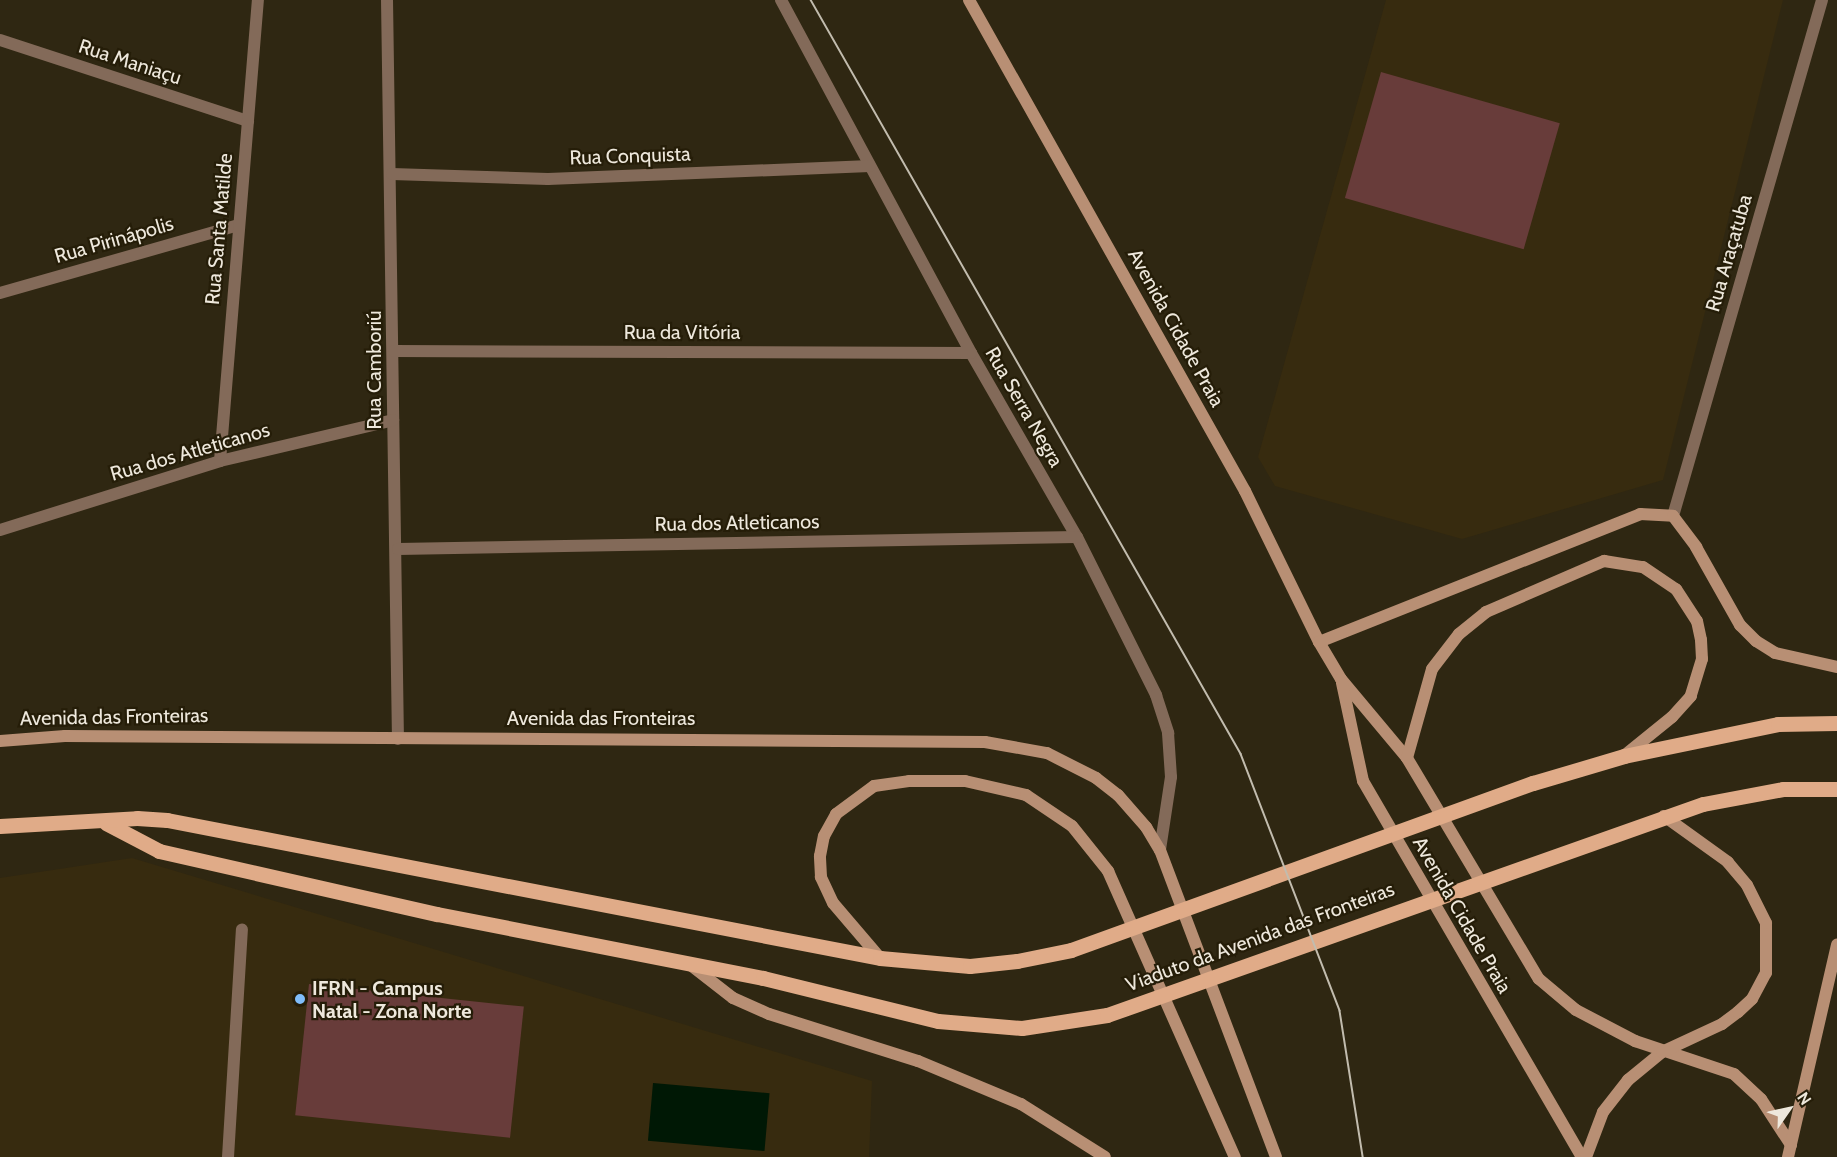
<!DOCTYPE html>
<meta charset="utf-8">
<style>
body{margin:0}
#map{position:relative;width:1837px;height:1157px;overflow:hidden;background:#2f2712;font-family:Cabin,sans-serif}
div>[style]{position:absolute}
[style*='--x']{left:calc(var(--x)*1px);top:calc(var(--y)*1px);width:calc(var(--w)*1px);rotate:calc(var(--a)*1deg)}
.built>*{inset:0;background:#372b0f}
.green>*{inset:0;background:#683c3a;transform-origin:0 0}
.water>*{inset:0;background:#001805;transform-origin:0 0}
.lane>*{height:12px;margin:-6px;padding:0 6px;transform-origin:6px;border-radius:6px;background:#836a59}
.street>*{height:12px;margin:-6px;padding:0 6px;transform-origin:6px;border-radius:6px;background:#836a59}
.secondary>*{height:12px;margin:-6px;padding:0 6px;transform-origin:6px;border-radius:6px;background:#b88f74}
.primary>*{height:15px;margin:-7.5px;padding:0 7.5px;transform-origin:7.5px;border-radius:7.5px;background:#e0ab88}
.tram>*{height:1.5px;margin:-0.75px;padding:0 0.75px;transform-origin:0.75px;border-radius:0.75px;background:#c2bcae}
.dots>*{width:16px;height:16px;translate:-50% -50%;box-sizing:border-box;border:3px solid #251d08;border-radius:50%}
span{translate:-50% -50%;white-space:nowrap;text-align:center;line-height:1.15;-webkit-text-stroke:4.5px #251d08;paint-order:stroke}
.street-label{font-size:20px;color:#eee8dc}
.poi-label{font-size:20px;color:#eee8dc;font-weight:700}
.left{translate:0 -50%;text-align:left}
.north{position:absolute;left:1759px;top:1079px;width:60px;height:60px;-webkit-text-stroke:4px #251d08;paint-order:stroke;rotate:56deg;font-size:16px;font-weight:700;line-height:24px;text-align:center;color:#eee8dc}
.north::after{content:'';display:block;margin:auto;width:21px;height:27px;background:#eee8dc;clip-path:polygon(50% 0,100% 100%,50% 72%,0 100%)}
</style>
<div id="map">
<div class="built">
<div style="clip-path:polygon(1386px 0,1783px 0,1663px 480px,1462px 539px,1275px 486px,1258px 457px)"></div>
<div style="clip-path:polygon(132px 858px,872px 1081px,869px 1157px,0 1157px,0 878px)"></div>
</div>
<div class="green">
<div style="left:1381px;top:72px;width:186px;height:131px;rotate:16deg"></div>
<div style="left:309px;top:984px;width:216px;height:132px;rotate:6deg"></div>
</div>
<div class="water">
<div style="left:653px;top:1083px;width:117px;height:58px;rotate:5deg"></div>
</div>
<div class="lane">
<div style="--x:228;--y:1157;--w:228;--a:-86.5"></div>
</div>
<div class="street">
<div style="--x:387;--y:0;--w:739;--a:89.15"></div>
<div style="--x:781;--y:0;--w:401;--a:61.7"></div>
<div style="--x:971;--y:353;--w:212;--a:60.1"></div>
<div style="--x:1077;--y:537;--w:177;--a:63.4"></div>
<div style="--x:1156;--y:695;--w:40;--a:72"></div>
<div style="--x:1168;--y:733;--w:44;--a:86.1"></div>
<div style="--x:1171;--y:777;--w:74;--a:98.6"></div>
<div style="--x:0;--y:40;--w:261;--a:18.1"></div>
<div style="--x:392;--y:174;--w:156;--a:1.8"></div>
<div style="--x:548;--y:179;--w:322;--a:-2.3"></div>
<div style="--x:0;--y:293;--w:248;--a:-15.9"></div>
<div style="--x:394;--y:351;--w:577;--a:0.2"></div>
<div style="--x:220;--y:461;--w:463;--a:-85.3"></div>
<div style="--x:1673;--y:516;--w:537;--a:-73.89"></div>
<div style="--x:0;--y:530;--w:231;--a:-17.4"></div>
<div style="--x:220;--y:461;--w:178;--a:-13.3"></div>
<div style="--x:398;--y:549;--w:679;--a:-1.01"></div>
</div>
<div class="secondary">
<div style="--x:969;--y:0;--w:563;--a:60.66"></div>
<div style="--x:1245;--y:491;--w:168;--a:63.9"></div>
<div style="--x:1319;--y:642;--w:43;--a:59.3"></div>
<div style="--x:1341;--y:679;--w:103;--a:50.1"></div>
<div style="--x:1407;--y:758;--w:257;--a:59.2"></div>
<div style="--x:1539;--y:979;--w:48;--a:40"></div>
<div style="--x:1576;--y:1010;--w:67;--a:27.7"></div>
<div style="--x:1635;--y:1041;--w:104;--a:18.4"></div>
<div style="--x:1734;--y:1074;--w:37;--a:43"></div>
<div style="--x:1761;--y:1099;--w:55;--a:56.9"></div>
<div style="--x:1319;--y:642;--w:346;--a:-21.7"></div>
<div style="--x:1640;--y:514;--w:33;--a:3"></div>
<div style="--x:1673;--y:516;--w:39;--a:53"></div>
<div style="--x:1696;--y:547;--w:90;--a:60.6"></div>
<div style="--x:1740;--y:625;--w:23;--a:45"></div>
<div style="--x:1756;--y:641;--w:22;--a:32"></div>
<div style="--x:1775;--y:653;--w:64;--a:12.7"></div>
<div style="--x:1342;--y:683;--w:100;--a:77.9"></div>
<div style="--x:1363;--y:781;--w:435;--a:59.8"></div>
<div style="--x:0;--y:741;--w:65;--a:-4.4"></div>
<div style="--x:65;--y:736;--w:920;--a:0.37"></div>
<div style="--x:985;--y:742;--w:63;--a:10.1"></div>
<div style="--x:1047;--y:753;--w:55;--a:27"></div>
<div style="--x:1096;--y:778;--w:28;--a:38"></div>
<div style="--x:1118;--y:795;--w:43;--a:48.8"></div>
<div style="--x:1146;--y:827;--w:27;--a:59"></div>
<div style="--x:1160;--y:850;--w:328;--a:69.3"></div>
<div style="--x:1407;--y:758;--w:92;--a:-74.3"></div>
<div style="--x:1432;--y:669;--w:44;--a:-52.4"></div>
<div style="--x:1459;--y:634;--w:35;--a:-39"></div>
<div style="--x:1486;--y:612;--w:129;--a:-23.4"></div>
<div style="--x:1604;--y:561;--w:39;--a:9"></div>
<div style="--x:1643;--y:567;--w:40;--a:34"></div>
<div style="--x:1676;--y:589;--w:38;--a:57"></div>
<div style="--x:1697;--y:621;--w:19;--a:78"></div>
<div style="--x:1701;--y:640;--w:19;--a:87"></div>
<div style="--x:1702;--y:659;--w:39;--a:107"></div>
<div style="--x:1691;--y:696;--w:28;--a:132"></div>
<div style="--x:1672;--y:717;--w:60;--a:141"></div>
<div style="--x:880;--y:958;--w:72;--a:-130.5"></div>
<div style="--x:833;--y:903;--w:29;--a:-115"></div>
<div style="--x:821;--y:877;--w:21;--a:-93"></div>
<div style="--x:820;--y:856;--w:20;--a:-79"></div>
<div style="--x:824;--y:836;--w:25;--a:-61"></div>
<div style="--x:836;--y:814;--w:47;--a:-36.4"></div>
<div style="--x:874;--y:786;--w:35;--a:-8"></div>
<div style="--x:909;--y:781;--w:56;--a:0"></div>
<div style="--x:965;--y:781;--w:63;--a:12.9"></div>
<div style="--x:1026;--y:795;--w:55;--a:34"></div>
<div style="--x:1072;--y:826;--w:58;--a:51.3"></div>
<div style="--x:1108;--y:871;--w:313;--a:66.1"></div>
<div style="--x:688;--y:963;--w:57;--a:37.9"></div>
<div style="--x:733;--y:998;--w:39;--a:24"></div>
<div style="--x:769;--y:1014;--w:156;--a:17.5"></div>
<div style="--x:918;--y:1061;--w:112;--a:22.7"></div>
<div style="--x:1021;--y:1104;--w:99;--a:32.2"></div>
<div style="--x:1586;--y:1157;--w:48;--a:-69.3"></div>
<div style="--x:1603;--y:1112;--w:41;--a:-52"></div>
<div style="--x:1628;--y:1080;--w:44;--a:-39.5"></div>
<div style="--x:1662;--y:1052;--w:66;--a:-25"></div>
<div style="--x:1722;--y:1024;--w:20;--a:-37"></div>
<div style="--x:1738;--y:1012;--w:19;--a:-43"></div>
<div style="--x:1752;--y:999;--w:30;--a:-62"></div>
<div style="--x:1766;--y:973;--w:50;--a:-90"></div>
<div style="--x:1766;--y:923;--w:42;--a:-116.6"></div>
<div style="--x:1747;--y:885;--w:30;--a:-130"></div>
<div style="--x:1728;--y:862;--w:79;--a:-144.3"></div>
<div style="--x:1788;--y:1157;--w:218;--a:-77"></div>
</div>
<div class="primary">
<div style="--x:106;--y:823;--w:60;--a:27.8"></div>
<div style="--x:159;--y:851;--w:285;--a:12.8"></div>
<div style="--x:437;--y:914;--w:332;--a:11.1"></div>
<div style="--x:763;--y:978;--w:180;--a:13.8"></div>
<div style="--x:938;--y:1021;--w:84;--a:4.8"></div>
<div style="--x:1022;--y:1028;--w:86;--a:-8.7"></div>
<div style="--x:1107;--y:1015;--w:632;--a:-19.5"></div>
<div style="--x:1703;--y:804;--w:81;--a:-10.6"></div>
<div style="--x:1783;--y:789;--w:54;--a:0"></div>
<div style="--x:0;--y:826;--w:137;--a:-3.3"></div>
<div style="--x:137;--y:818;--w:30;--a:4"></div>
<div style="--x:167;--y:820;--w:726;--a:10.95"></div>
<div style="--x:880;--y:958;--w:90;--a:5.1"></div>
<div style="--x:970;--y:966;--w:47;--a:-6.1"></div>
<div style="--x:1017;--y:961;--w:55;--a:-11.5"></div>
<div style="--x:1071;--y:950;--w:491;--a:-19.9"></div>
<div style="--x:1533;--y:783;--w:95;--a:-16.5"></div>
<div style="--x:1624;--y:756;--w:157;--a:-11.7"></div>
<div style="--x:1778;--y:724;--w:59;--a:-1"></div>
</div>
<div class="tram">
<div style="--x:811;--y:0;--w:868;--a:60.3"></div>
<div style="--x:1241;--y:754;--w:275;--a:68.9"></div>
<div style="--x:1340;--y:1011;--w:148;--a:81"></div>
</div>
<div class="dots">
<div style="left:300px;top:999px;background:#80bdfa"></div>
</div>
<div class="street-label">
<span style="left:130px;top:62px;rotate:18deg">Rua Maniaçu</span>
<span style="left:630px;top:156px;rotate:-2deg">Rua Conquista</span>
<span style="left:219px;top:229px;rotate:-85deg">Rua Santa Matilde</span>
<span style="left:114px;top:240px;rotate:-16deg">Rua Pirinápolis</span>
<span style="left:1729px;top:253px;rotate:-74deg">Rua Araçatuba</span>
<span style="left:1176px;top:328px;rotate:61deg">Avenida Cidade Praia</span>
<span style="left:682px;top:332px">Rua da Vitória</span>
<span style="left:374px;top:370px;rotate:-90deg">Rua Camboriú</span>
<span style="left:1024px;top:407px;rotate:60deg">Rua Serra Negra</span>
<span style="left:190px;top:452px;rotate:-16deg">Rua dos Atleticanos</span>
<span style="left:737px;top:523px;rotate:-1deg">Rua dos Atleticanos</span>
<span style="left:114px;top:717px;rotate:-1deg">Avenida das Fronteiras</span>
<span style="left:601px;top:718px">Avenida das Fronteiras</span>
<span style="left:1462px;top:915px;rotate:60deg">Avenida Cidade Praia</span>
<span style="left:1260px;top:937px;rotate:-20deg">Viaduto da Avenida das Fronteiras</span>
</div>
<div class="poi-label">
<span class="left" style="left:312px;top:1000px">IFRN - Campus<br>Natal - Zona Norte</span>
</div>
<div class="north">N</div>
</div>
